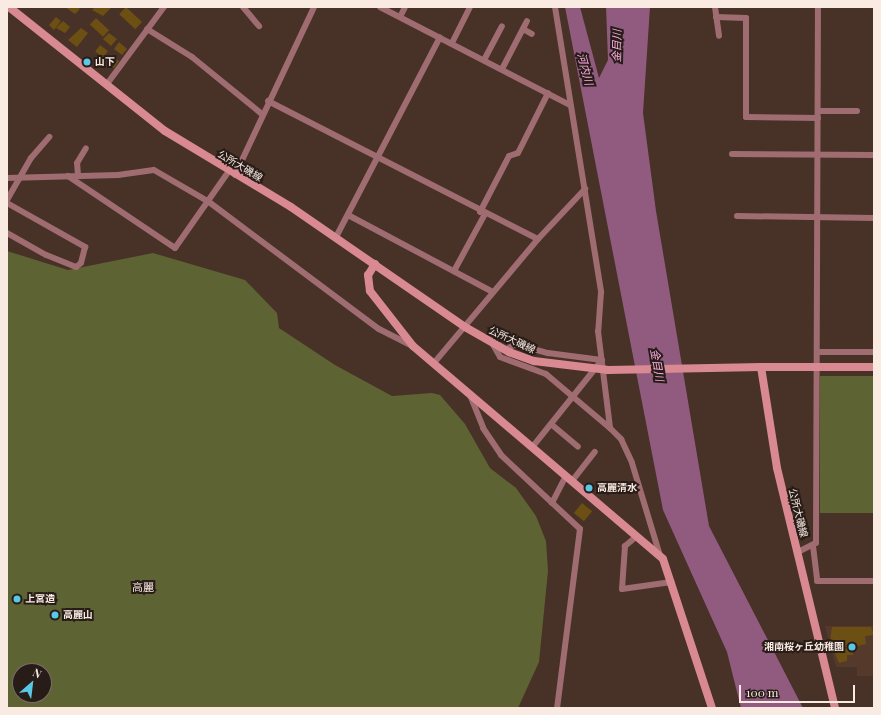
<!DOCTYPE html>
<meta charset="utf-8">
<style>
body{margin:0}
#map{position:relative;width:881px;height:715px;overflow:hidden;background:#483126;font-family:"Playfair Display","Noto Sans JP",serif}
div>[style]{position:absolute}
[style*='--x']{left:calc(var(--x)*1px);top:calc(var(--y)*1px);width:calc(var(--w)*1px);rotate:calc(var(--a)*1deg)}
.built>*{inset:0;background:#55392a}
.green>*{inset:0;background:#5d6333;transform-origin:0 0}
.water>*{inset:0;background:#905b7f}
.building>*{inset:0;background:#6c4f12;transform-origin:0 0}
.street>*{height:6px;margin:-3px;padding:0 3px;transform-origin:3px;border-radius:3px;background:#9f6c71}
.secondary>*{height:8px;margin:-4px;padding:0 4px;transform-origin:4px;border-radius:4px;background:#d98991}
.dots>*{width:11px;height:11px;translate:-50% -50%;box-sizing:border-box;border:2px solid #271c17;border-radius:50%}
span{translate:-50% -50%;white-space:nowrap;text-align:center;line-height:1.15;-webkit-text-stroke:4px #271c17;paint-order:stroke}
.poi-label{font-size:10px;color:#f9eae2;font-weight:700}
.left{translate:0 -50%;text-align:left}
.right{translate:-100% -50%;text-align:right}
.street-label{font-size:10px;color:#f9eae2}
.water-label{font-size:11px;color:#ffafe5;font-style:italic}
.neighbourhood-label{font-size:11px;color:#f9eae2}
.frame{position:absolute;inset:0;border:8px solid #f9eae2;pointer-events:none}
.north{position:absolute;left:12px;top:663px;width:40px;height:40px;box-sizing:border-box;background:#271c17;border:1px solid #7b6e68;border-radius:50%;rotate:28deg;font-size:11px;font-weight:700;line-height:16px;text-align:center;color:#f9eae2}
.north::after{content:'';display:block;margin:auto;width:14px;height:18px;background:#59c8e4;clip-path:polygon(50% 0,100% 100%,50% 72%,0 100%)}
.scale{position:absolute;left:739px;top:685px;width:116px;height:18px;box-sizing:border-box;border:2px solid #f9eae2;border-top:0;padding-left:5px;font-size:12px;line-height:14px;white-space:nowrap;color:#f9eae2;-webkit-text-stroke:3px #271c17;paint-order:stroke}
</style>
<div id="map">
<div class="built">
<div style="clip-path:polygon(825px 626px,874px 626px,874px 676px,857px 676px,857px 667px,836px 667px)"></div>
</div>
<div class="green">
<div style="clip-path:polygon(evenodd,7px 251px,68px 270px,153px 253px,245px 280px,277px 313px,279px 328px,335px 365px,392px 396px,432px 393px,440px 395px,465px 424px,490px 468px,516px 488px,536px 516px,546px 541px,548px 571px,539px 662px,518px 708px,7px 708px,7px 251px,20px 671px,44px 671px,44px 695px,20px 695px,20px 671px)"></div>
<div style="left:820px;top:376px;width:54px;height:137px"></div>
</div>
<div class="water">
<div style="clip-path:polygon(565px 7px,580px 7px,599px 78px,608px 60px,606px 7px,650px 7px,643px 113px,656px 211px,709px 526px,803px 708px,741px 708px,727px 652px,663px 510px)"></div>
</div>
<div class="building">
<div style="clip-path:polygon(65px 7px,78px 7px,80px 9px,75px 14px)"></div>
<div style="clip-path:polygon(95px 7px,112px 7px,103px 16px,92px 10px)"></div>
<div style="left:126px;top:7px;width:22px;height:10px;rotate:43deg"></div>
<div style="clip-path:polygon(56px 17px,61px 21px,54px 30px,49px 25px)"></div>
<div style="left:96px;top:18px;width:18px;height:9px;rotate:43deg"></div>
<div style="clip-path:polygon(63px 21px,70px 27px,65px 33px,56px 28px)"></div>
<div style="clip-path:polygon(81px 28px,88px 33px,77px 47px,68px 40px)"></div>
<div style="clip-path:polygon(109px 33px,117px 39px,111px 46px,103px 39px)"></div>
<div style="clip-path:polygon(119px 42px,127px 49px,122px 55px,114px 49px)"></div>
<div style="left:100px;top:45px;width:10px;height:8px;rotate:37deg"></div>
<div style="clip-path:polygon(111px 55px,119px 61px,114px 68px,106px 61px)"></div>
<div style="left:582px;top:503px;width:13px;height:13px;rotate:39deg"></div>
<div style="clip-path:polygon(832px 627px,871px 627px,874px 635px,865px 636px,866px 644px,854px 647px,853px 655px,847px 655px,847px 661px,839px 663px,830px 641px)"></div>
</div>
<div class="street">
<div style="--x:243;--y:7;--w:25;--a:50"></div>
<div style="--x:380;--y:7;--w:214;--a:27.3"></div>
<div style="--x:555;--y:7;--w:289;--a:80.8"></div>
<div style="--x:601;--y:292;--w:39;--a:94"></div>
<div style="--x:598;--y:331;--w:98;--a:82.9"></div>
<div style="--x:610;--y:428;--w:16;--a:45"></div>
<div style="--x:621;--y:439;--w:26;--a:65"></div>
<div style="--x:632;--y:463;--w:97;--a:73.2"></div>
<div style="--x:715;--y:7;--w:29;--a:82"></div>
<div style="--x:400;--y:17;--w:11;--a:-63"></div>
<div style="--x:716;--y:17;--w:30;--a:2"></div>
<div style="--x:746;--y:18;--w:99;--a:90"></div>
<div style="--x:746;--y:117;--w:72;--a:0.8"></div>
<div style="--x:147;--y:29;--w:53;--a:31.9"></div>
<div style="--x:192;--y:57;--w:90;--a:39.2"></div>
<div style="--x:523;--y:29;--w:10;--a:29"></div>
<div style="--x:452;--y:43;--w:40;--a:-63.4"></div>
<div style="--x:484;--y:60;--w:38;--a:-62"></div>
<div style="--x:502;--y:69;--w:54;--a:-62.5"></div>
<div style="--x:107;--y:84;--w:96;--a:-53.5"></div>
<div style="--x:268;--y:101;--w:303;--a:27.1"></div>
<div style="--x:538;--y:239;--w:163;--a:130"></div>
<div style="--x:818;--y:111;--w:39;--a:0"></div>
<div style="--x:732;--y:154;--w:142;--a:0.4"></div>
<div style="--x:235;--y:175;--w:186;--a:-64.8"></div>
<div style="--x:68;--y:176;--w:129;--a:33.9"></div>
<div style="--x:175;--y:248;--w:94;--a:-55"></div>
<div style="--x:78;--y:176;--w:13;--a:-94"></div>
<div style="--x:77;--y:163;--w:17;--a:-59"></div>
<div style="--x:7;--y:178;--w:111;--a:-1.5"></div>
<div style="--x:118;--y:175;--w:36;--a:-8"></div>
<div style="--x:154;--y:170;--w:64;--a:30.2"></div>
<div style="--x:209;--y:202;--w:212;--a:36.8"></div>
<div style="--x:379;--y:329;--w:38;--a:27"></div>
<div style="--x:7;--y:200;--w:48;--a:-60.3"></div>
<div style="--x:31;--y:158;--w:28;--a:-49"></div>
<div style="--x:7;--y:203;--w:90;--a:29.4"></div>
<div style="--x:85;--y:247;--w:16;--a:104"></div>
<div style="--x:81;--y:263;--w:6;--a:141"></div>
<div style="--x:76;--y:267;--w:32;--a:-158"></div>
<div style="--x:46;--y:255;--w:45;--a:-150.6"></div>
<div style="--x:480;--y:212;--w:63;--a:-62.6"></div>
<div style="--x:509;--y:156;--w:9;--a:-18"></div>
<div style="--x:518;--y:153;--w:67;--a:-63.4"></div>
<div style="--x:348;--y:215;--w:164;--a:28"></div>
<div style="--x:737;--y:216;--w:137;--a:0.8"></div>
<div style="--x:336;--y:237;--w:225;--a:-62.5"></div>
<div style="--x:538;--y:239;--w:69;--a:-46.8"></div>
<div style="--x:454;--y:271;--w:65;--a:-61.5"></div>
<div style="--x:492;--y:343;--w:16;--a:60"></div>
<div style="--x:500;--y:357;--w:49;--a:20.3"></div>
<div style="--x:546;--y:374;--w:84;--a:40.2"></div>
<div style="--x:505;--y:350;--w:13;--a:-29"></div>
<div style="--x:516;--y:344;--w:33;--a:16"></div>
<div style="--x:548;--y:353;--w:54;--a:7.4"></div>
<div style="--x:602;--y:360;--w:110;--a:128.7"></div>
<div style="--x:817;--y:352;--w:57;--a:0"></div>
<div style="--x:470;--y:395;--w:35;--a:68"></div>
<div style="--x:483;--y:428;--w:32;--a:56"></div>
<div style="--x:501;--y:455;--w:108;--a:43.1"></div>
<div style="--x:580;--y:529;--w:180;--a:97.3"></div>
<div style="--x:551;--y:424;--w:35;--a:40"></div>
<div style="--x:572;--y:481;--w:37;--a:-52"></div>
<div style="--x:552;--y:503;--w:30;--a:-63"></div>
<div style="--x:637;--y:536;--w:16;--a:140"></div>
<div style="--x:625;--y:546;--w:43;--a:94"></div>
<div style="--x:622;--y:589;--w:50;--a:-8"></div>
<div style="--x:813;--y:546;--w:35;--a:83"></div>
<div style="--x:817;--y:581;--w:57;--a:0"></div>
<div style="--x:798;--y:552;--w:20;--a:-27"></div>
<div style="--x:816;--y:543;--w:536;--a:-89.79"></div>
</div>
<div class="secondary">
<div style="--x:9;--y:7;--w:199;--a:38.5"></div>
<div style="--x:165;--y:131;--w:147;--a:31.1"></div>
<div style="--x:291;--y:207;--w:211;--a:34.6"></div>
<div style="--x:465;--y:327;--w:51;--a:29.6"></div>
<div style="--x:509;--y:352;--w:27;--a:20"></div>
<div style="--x:534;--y:361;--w:75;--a:6.9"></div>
<div style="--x:608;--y:370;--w:153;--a:-1.1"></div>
<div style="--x:761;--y:367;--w:102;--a:81"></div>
<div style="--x:777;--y:468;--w:247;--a:76.4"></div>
<div style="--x:375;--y:264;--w:13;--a:122"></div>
<div style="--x:368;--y:275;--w:16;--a:83"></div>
<div style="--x:370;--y:291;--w:70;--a:52"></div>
<div style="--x:413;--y:346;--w:328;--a:40.4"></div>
<div style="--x:663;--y:559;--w:157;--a:71.8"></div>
<div style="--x:761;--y:367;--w:113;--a:0"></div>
</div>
<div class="dots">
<div style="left:87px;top:62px;background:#59c8e4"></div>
<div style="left:589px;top:488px;background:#59c8e4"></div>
<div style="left:17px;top:599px;background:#59c8e4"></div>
<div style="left:55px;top:615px;background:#59c8e4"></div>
<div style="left:852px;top:647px;background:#59c8e4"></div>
</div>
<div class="poi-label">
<span class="left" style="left:95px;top:62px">山下</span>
<span class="left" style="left:597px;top:488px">高麗清水</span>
<span class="left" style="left:25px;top:599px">上宮造</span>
<span class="left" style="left:63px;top:615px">高麗山</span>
<span class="right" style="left:844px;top:647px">湘南桜ヶ丘幼稚園</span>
</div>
<div class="street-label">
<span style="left:240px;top:166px;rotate:31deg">公所大磯線</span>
<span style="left:512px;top:340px;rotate:25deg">公所大磯線</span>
<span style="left:798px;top:513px;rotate:76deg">公所大磯線</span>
</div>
<div class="water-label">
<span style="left:617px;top:46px;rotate:-89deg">金目川</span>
<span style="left:585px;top:69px;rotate:75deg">河内川</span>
<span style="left:657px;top:365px;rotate:80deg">金目川</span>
</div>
<div class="neighbourhood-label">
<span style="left:143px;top:587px">高麗</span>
</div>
<div class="frame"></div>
<div class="north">N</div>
<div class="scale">100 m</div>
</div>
